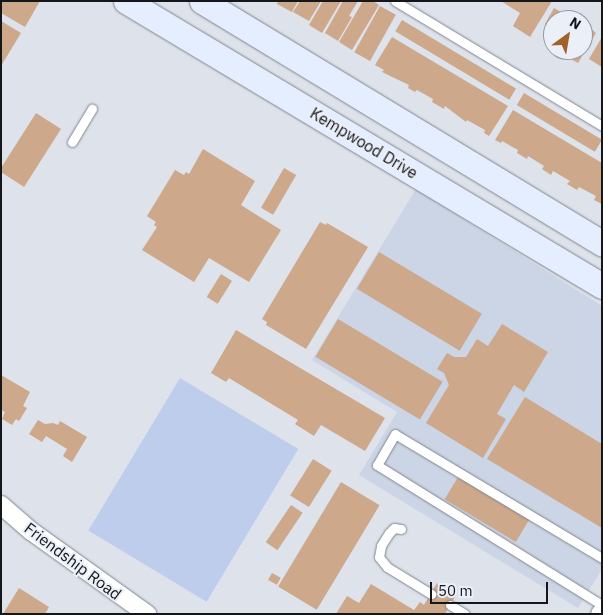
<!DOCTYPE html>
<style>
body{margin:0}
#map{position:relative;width:603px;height:615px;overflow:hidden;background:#dde2eb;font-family:"IBM Plex Sans",sans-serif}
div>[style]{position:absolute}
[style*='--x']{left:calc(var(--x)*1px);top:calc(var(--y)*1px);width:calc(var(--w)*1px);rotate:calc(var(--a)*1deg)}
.built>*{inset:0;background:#ccd5e5}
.green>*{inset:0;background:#bdcdeb;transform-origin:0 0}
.building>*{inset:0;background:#cda88a;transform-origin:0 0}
.roads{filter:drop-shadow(0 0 1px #81858e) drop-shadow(0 0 1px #81858e)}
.service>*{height:9px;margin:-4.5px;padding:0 4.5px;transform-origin:4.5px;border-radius:4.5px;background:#fff}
.minor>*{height:18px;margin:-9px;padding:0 9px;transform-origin:9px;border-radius:9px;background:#fff}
.tertiary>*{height:21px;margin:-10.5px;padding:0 10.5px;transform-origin:10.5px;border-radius:10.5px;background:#fff}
.secondary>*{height:25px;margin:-12.5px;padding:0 12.5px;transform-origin:12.5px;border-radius:12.5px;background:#e5eeff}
span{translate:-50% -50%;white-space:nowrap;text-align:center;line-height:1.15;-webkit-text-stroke:4px #eaeff8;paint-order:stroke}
.street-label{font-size:16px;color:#141619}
.frame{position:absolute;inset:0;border:2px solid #141619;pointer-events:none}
.north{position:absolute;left:543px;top:10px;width:50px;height:50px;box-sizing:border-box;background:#eaeff8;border:1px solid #94989f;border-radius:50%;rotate:32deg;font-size:14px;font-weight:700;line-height:20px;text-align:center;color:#141619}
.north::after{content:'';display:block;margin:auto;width:18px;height:22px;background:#a06228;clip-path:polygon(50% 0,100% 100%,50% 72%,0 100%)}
.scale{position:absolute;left:430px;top:582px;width:118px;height:22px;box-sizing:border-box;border:2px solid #141619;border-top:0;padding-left:6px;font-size:15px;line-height:18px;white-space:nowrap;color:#141619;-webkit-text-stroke:4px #eaeff8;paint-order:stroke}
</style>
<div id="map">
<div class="built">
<div style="clip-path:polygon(416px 189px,602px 306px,602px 569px,578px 608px,359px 475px,397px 412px,312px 360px)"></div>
</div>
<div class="green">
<div style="left:180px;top:378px;width:138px;height:178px;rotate:31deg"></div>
</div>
<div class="building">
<div style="clip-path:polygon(1px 1px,40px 1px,25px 27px,1px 13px)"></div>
<div style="clip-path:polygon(278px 1px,298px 1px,292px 12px,277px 4px)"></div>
<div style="clip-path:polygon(300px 1px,321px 1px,309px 21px,293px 12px)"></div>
<div style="clip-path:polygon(323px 1px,341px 1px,322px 33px,309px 25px)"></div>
<div style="clip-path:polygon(343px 1px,358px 1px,349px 16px,352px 17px,338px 41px,325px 33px)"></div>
<div style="clip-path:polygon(363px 1px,373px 1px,379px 5px,352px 50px,339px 42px)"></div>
<div style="clip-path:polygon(501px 1px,552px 1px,530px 37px,513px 26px,520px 13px)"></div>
<div style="left:380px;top:6px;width:18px;height:53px;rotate:29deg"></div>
<div style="clip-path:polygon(554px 8px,566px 15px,567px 12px,580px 20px,553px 20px,553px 29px,545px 24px)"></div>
<div style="left:402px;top:20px;width:133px;height:13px;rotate:31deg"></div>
<div style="clip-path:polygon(1px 21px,21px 33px,1px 66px)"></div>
<div style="clip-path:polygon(583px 22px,596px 33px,578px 63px,561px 54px,563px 50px,583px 50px)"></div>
<div style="clip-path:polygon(392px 37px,508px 106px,489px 136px,484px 133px,485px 130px,467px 120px,466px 122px,445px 106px,444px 109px,432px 102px,433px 99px,417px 90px,415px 92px,408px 88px,409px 85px,382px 72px,384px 70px,375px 65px)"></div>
<div style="clip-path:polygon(602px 37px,602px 67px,589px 59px)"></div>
<div style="left:524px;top:93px;width:91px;height:14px;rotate:31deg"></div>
<div style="clip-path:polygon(513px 110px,602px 163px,602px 204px,594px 200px,596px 196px,579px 187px,577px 190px,567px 184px,570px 181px,553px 171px,551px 175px,542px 169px,544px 166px,528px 156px,527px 159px,517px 153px,518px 150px,502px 141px,501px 143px,495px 140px)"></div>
<div style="clip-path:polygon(36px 113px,61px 129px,24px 187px,1px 172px,1px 168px)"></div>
<div style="clip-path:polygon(203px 149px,255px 181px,241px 205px,281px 230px,249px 282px,209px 258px,194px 282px,142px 250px,157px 227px,154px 225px,156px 222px,147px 216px,175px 170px,184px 175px,186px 172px,189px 174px)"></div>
<div style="left:284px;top:168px;width:14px;height:46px;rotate:30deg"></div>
<div style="clip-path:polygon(320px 222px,326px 225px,327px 223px,368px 247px,306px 349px,266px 325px,267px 322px,262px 319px)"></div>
<div style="left:379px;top:252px;width:120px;height:43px;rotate:31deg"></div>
<div style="left:221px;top:274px;width:13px;height:27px;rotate:32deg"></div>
<div style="left:338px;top:319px;width:122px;height:44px;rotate:31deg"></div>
<div style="clip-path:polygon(502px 324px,548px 352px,524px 392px,514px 385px,497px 414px,506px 419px,483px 458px,426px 423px,449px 385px,444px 373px,437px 369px,447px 353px,454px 357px,466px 357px,477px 339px,488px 346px)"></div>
<div style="clip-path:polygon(236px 330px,385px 418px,365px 451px,321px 425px,314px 436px,295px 424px,298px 420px,229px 378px,226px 382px,211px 373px)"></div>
<div style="clip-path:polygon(1px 375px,30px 392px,23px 406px,27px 408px,19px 421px,16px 419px,12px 425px,2px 419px,5px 412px,1px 410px)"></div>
<div style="clip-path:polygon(525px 397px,602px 444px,602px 528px,487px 459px)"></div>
<div style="clip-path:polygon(38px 420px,45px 424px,53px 423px,58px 425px,60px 421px,87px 437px,72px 462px,63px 456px,67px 449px,46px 436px,42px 442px,29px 434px)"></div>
<div style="left:313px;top:459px;width:22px;height:43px;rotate:32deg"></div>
<div style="left:458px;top:477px;width:83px;height:26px;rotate:31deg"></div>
<div style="left:341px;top:482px;width:45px;height:122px;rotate:31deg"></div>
<div style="left:291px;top:505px;width:14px;height:45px;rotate:34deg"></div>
<div style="left:272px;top:573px;width:10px;height:8px;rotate:29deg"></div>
<div style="clip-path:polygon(437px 583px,456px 595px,445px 614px,336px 614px,347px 596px,359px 603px,371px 584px,414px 610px,420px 602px,424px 605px)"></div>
<div style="clip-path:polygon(19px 588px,49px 607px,45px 614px,3px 614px)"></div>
</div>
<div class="roads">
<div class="service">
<div style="--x:395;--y:1;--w:242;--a:31.1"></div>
<div style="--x:72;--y:142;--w:39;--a:-59"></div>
<div style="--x:401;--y:529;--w:7;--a:-172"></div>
<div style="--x:394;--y:528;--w:7;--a:135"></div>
<div style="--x:389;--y:533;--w:15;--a:122"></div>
<div style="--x:381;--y:546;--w:11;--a:100"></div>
<div style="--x:379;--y:557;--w:13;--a:51"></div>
<div style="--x:387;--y:567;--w:52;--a:31.5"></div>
<div style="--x:602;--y:558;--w:241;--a:-149.1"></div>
<div style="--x:395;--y:434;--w:36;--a:120"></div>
<div style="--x:377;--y:465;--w:265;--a:31.9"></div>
<div style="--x:450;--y:605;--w:17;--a:31"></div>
</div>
<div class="minor">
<div style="--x:1;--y:505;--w:40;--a:41"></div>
<div style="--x:31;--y:531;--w:143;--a:35.6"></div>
</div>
<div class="tertiary">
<div style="--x:601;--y:614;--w:1;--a:-45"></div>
</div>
<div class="secondary">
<div style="--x:126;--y:1;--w:555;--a:30.91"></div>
<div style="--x:202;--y:1;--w:468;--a:31.2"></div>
</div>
</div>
<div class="street-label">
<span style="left:364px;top:143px;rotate:31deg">Kempwood Drive</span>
<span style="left:73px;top:561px;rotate:37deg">Friendship Road</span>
</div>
<div class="frame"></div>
<div class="north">N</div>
<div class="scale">50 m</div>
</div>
